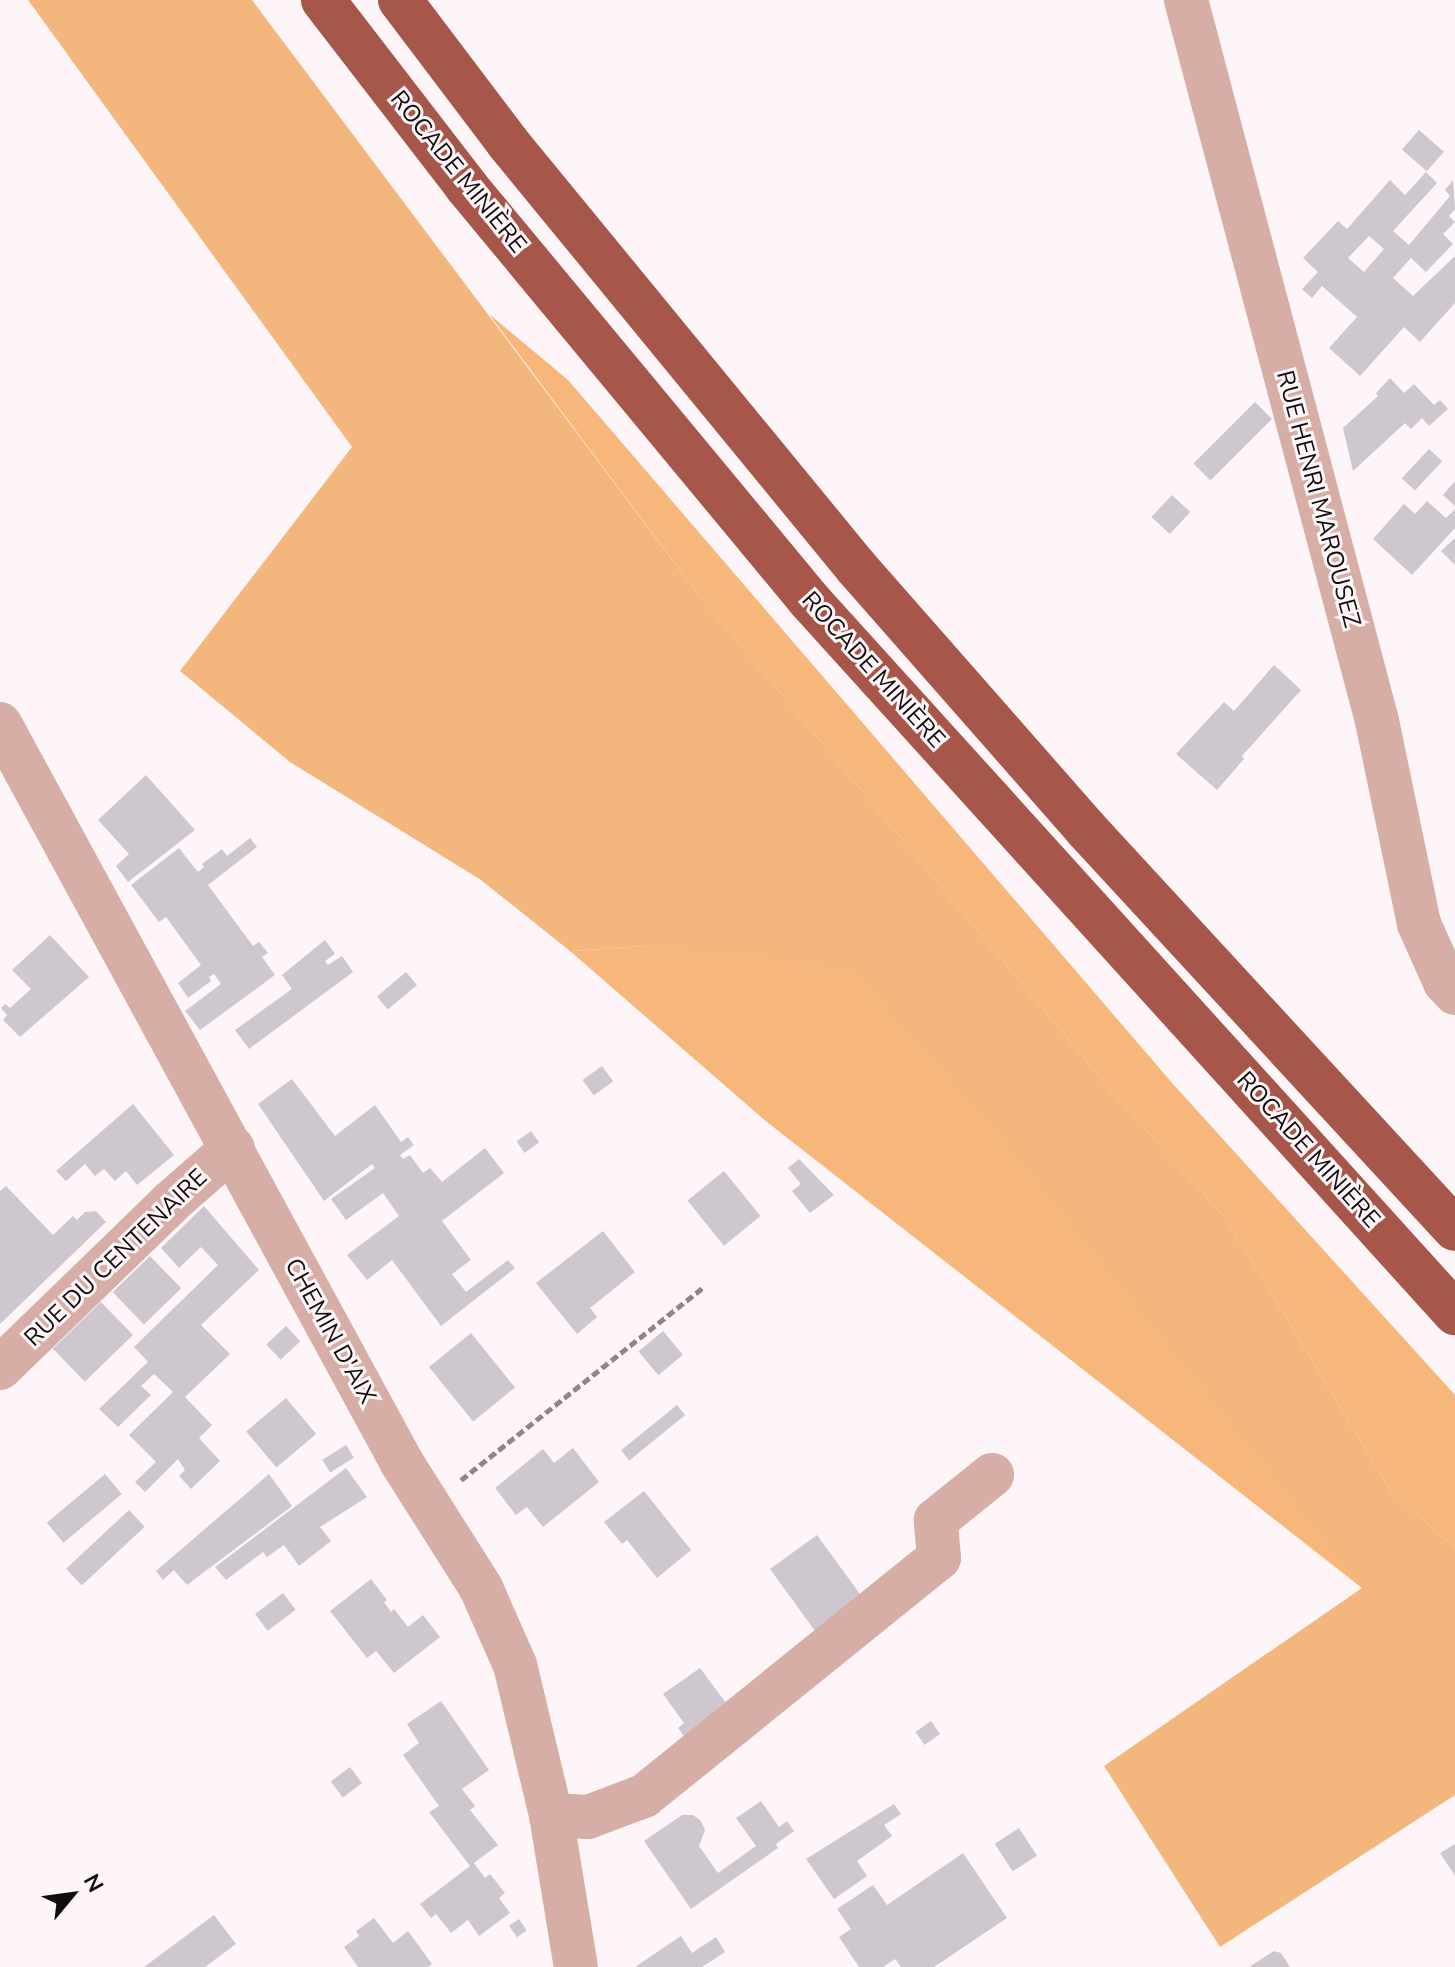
<!DOCTYPE html>
<meta charset="utf-8">
<style>
body{margin:0}
#map{position:relative;width:1455px;height:1967px;overflow:hidden;background:#fef5f8;font-family:"Nunito Sans",sans-serif}
div>[style]{position:absolute}
[style*='--x']{left:calc(var(--x)*1px);top:calc(var(--y)*1px);width:calc(var(--w)*1px);rotate:calc(var(--a)*1deg)}
.green>*{inset:0;background:#f3b77d}
.forest>*{inset:0;background:#f7b77a}
.building>*{inset:0;background:#cec7cf;transform-origin:0 0}
.path>*{height:5px;margin-top:-2.5px;transform-origin:0;background:repeating-linear-gradient(90deg,#8d8789 0 8px,transparent 0 12px)}
.minor>*{height:44px;margin:-22px;padding:0 22px;transform-origin:22px;border-radius:22px;background:#d6aea6}
.highway>*{height:44px;margin:-22px;padding:0 22px;transform-origin:22px;border-radius:22px;background:#a7574a}
span{translate:-50% -50%;white-space:nowrap;text-align:center;line-height:1.15;-webkit-text-stroke:6px #fef5f8;paint-order:stroke}
.street-label{font-size:24px;color:#100d0e}
.north{position:absolute;left:32px;top:1855px;width:80px;height:80px;-webkit-text-stroke:6px #fef5f8;paint-order:stroke;rotate:61deg;font-size:22px;font-weight:700;line-height:32px;text-align:center;color:#100d0e}
.north::after{content:'';display:block;margin:auto;width:28px;height:36px;background:#100d0e;clip-path:polygon(50% 0,100% 100%,50% 72%,0 100%)}
</style>
<div id="map">
<div class="green">
<div style="clip-path:polygon(28px 0,252px 0,694px 589px,1108px 1087px,1227px 1220px,1391px 1491px,1455px 1548px,1455px 1795px,1220px 1947px,1104px 1766px,1362px 1588px,646px 946px,570px 951px,481px 880px,290px 762px,180px 671px,352px 447px)"></div>
</div>
<div class="forest">
<div style="clip-path:polygon(489px 314px,568px 380px,1173px 1084px,1455px 1395px,1455px 1548px,1391px 1491px,1227px 1220px,1108px 1087px,694px 589px)"></div>
<div style="clip-path:polygon(646px 946px,780px 959px,853px 972px,997px 1133px,1362px 1588px,767px 1122px,570px 951px)"></div>
</div>
<div class="building">
<div style="left:1419px;top:130px;width:33px;height:26px;rotate:41deg"></div>
<div style="clip-path:polygon(evenodd,1426px 172px,1437px 183px,1393px 231px,1409px 245px,1450px 196px,1445px 190px,1453px 180px,1455px 209px,1449px 216px,1455px 222px,1443px 234px,1453px 244px,1426px 272px,1411px 258px,1393px 278px,1413px 296px,1455px 256px,1455px 303px,1420px 342px,1404px 327px,1360px 376px,1329px 348px,1357px 317px,1322px 286px,1312px 298px,1302px 289px,1318px 272px,1303px 258px,1338px 221px,1347px 229px,1390px 180px,1405px 195px,1426px 172px,1369px 236px,1384px 249px,1364px 272px,1348px 258px,1369px 236px)"></div>
<div style="clip-path:polygon(1390px 378px,1404px 393px,1414px 384px,1434px 405px,1440px 400px,1448px 409px,1429px 426px,1422px 418px,1411px 429px,1405px 423px,1353px 471px,1343px 428px,1378px 396px,1376px 393px)"></div>
<div style="left:1255px;top:402px;width:24px;height:87px;rotate:45deg"></div>
<div style="left:1429px;top:449px;width:18px;height:40px;rotate:43deg"></div>
<div style="clip-path:polygon(1455px 481px,1455px 506px,1443px 495px)"></div>
<div style="left:1172px;top:495px;width:25px;height:30px;rotate:43deg"></div>
<div style="clip-path:polygon(1427px 501px,1446px 518px,1455px 509px,1455px 528px,1412px 575px,1373px 539px,1404px 504px,1415px 514px)"></div>
<div style="clip-path:polygon(1455px 538px,1455px 565px,1441px 551px)"></div>
<div style="clip-path:polygon(1274px 665px,1301px 690px,1242px 756px,1244px 759px,1217px 790px,1176px 754px,1224px 702px,1234px 711px)"></div>
<div style="clip-path:polygon(146px 775px,195px 830px,128px 882px,116px 866px,129px 854px,98px 820px)"></div>
<div style="clip-path:polygon(250px 838px,257px 847px,208px 885px,253px 946px,259px 942px,268px 953px,262px 957px,275px 975px,200px 1030px,185px 1011px,221px 984px,214px 974px,209px 977px,211px 981px,188px 998px,178px 983px,201px 965px,166px 917px,159px 922px,131px 885px,179px 848px,198px 872px,204px 867px,202px 864px,222px 849px,227px 856px)"></div>
<div style="clip-path:polygon(50px 935px,89px 977px,20px 1037px,3px 1020px,7px 1015px,1px 1008px,5px 1004px,10px 1008px,31px 989px,12px 970px)"></div>
<div style="clip-path:polygon(325px 940px,335px 954px,325px 961px,328px 965px,342px 956px,353px 972px,249px 1049px,235px 1030px,292px 989px,282px 975px)"></div>
<div style="left:406px;top:972px;width:17px;height:38px;rotate:50deg"></div>
<div style="left:602px;top:1066px;width:19px;height:24px;rotate:54deg"></div>
<div style="clip-path:polygon(292px 1079px,335px 1136px,375px 1105px,401px 1142px,408px 1137px,414px 1145px,400px 1155px,403px 1159px,410px 1155px,423px 1173px,430px 1168px,442px 1182px,485px 1148px,504px 1173px,442px 1221px,471px 1260px,452px 1274px,466px 1292px,508px 1260px,515px 1268px,441px 1326px,392px 1260px,367px 1280px,347px 1255px,399px 1216px,383px 1193px,346px 1220px,331px 1199px,375px 1168px,372px 1164px,324px 1201px,258px 1104px)"></div>
<div style="clip-path:polygon(133px 1104px,174px 1155px,137px 1185px,126px 1171px,115px 1181px,104px 1169px,95px 1176px,85px 1164px,66px 1181px,56px 1171px)"></div>
<div style="left:531px;top:1131px;width:14px;height:18px;rotate:54deg"></div>
<div style="clip-path:polygon(799px 1159px,834px 1195px,810px 1213px,792px 1191px,801px 1184px,788px 1168px)"></div>
<div style="left:724px;top:1171px;width:58px;height:47px;rotate:51deg"></div>
<div style="clip-path:polygon(6px 1186px,53px 1235px,73px 1216px,77px 1220px,85px 1212px,96px 1211px,106px 1222px,0 1324px,0 1191px)"></div>
<div style="clip-path:polygon(204px 1206px,259px 1270px,201px 1325px,230px 1354px,185px 1397px,212px 1425px,199px 1438px,220px 1461px,191px 1489px,179px 1476px,185px 1470px,178px 1459px,145px 1492px,135px 1482px,156px 1462px,129px 1435px,173px 1392px,154px 1374px,141px 1386px,151px 1395px,118px 1427px,99px 1409px,148px 1362px,134px 1347px,218px 1265px,201px 1247px,179px 1268px,161px 1248px)"></div>
<div style="clip-path:polygon(603px 1231px,635px 1272px,590px 1308px,597px 1317px,577px 1334px,536px 1283px)"></div>
<div style="left:150px;top:1256px;width:45px;height:52px;rotate:46deg"></div>
<div style="left:101px;top:1302px;width:46px;height:67px;rotate:46deg"></div>
<div style="left:286px;top:1326px;width:21px;height:27px;rotate:47deg"></div>
<div style="left:663px;top:1331px;width:31px;height:32px;rotate:50deg"></div>
<div style="left:471px;top:1333px;width:70px;height:54px;rotate:51deg"></div>
<div style="left:286px;top:1398px;width:47px;height:52px;rotate:50deg"></div>
<div style="left:677px;top:1405px;width:13px;height:72px;rotate:51deg"></div>
<div style="left:346px;top:1445px;width:15px;height:28px;rotate:58deg"></div>
<div style="clip-path:polygon(573px 1448px,599px 1482px,543px 1527px,527px 1507px,516px 1515px,495px 1488px,543px 1449px,554px 1463px)"></div>
<div style="clip-path:polygon(346px 1468px,367px 1497px,320px 1527px,331px 1541px,299px 1566px,284px 1545px,267px 1557px,263px 1552px,226px 1580px,215px 1567px)"></div>
<div style="left:105px;top:1474px;width:26px;height:76px;rotate:50deg"></div>
<div style="clip-path:polygon(269px 1474px,292px 1506px,187px 1585px,174px 1570px,163px 1580px,156px 1571px)"></div>
<div style="clip-path:polygon(644px 1491px,691px 1550px,657px 1578px,627px 1540px,622px 1544px,604px 1522px)"></div>
<div style="left:129px;top:1510px;width:23px;height:86px;rotate:47deg"></div>
<div style="left:817px;top:1535px;width:86px;height:58px;rotate:54deg"></div>
<div style="clip-path:polygon(371px 1579px,387px 1600px,384px 1602px,391px 1612px,394px 1609px,408px 1627px,423px 1615px,440px 1637px,394px 1673px,376px 1651px,367px 1658px,330px 1611px)"></div>
<div style="left:283px;top:1593px;width:21px;height:35px;rotate:53deg"></div>
<div style="clip-path:polygon(700px 1668px,735px 1715px,691px 1746px,678px 1728px,684px 1723px,663px 1694px)"></div>
<div style="clip-path:polygon(441px 1701px,489px 1770px,462px 1789px,475px 1806px,470px 1810px,498px 1845px,474px 1863px,485px 1878px,490px 1874px,505px 1893px,499px 1898px,510px 1913px,479px 1936px,468px 1920px,451px 1933px,436px 1914px,431px 1918px,420px 1904px,470px 1866px,429px 1812px,439px 1806px,403px 1755px,419px 1743px,407px 1724px)"></div>
<div style="left:931px;top:1721px;width:16px;height:19px;rotate:55deg"></div>
<div style="left:350px;top:1767px;width:20px;height:24px;rotate:53deg"></div>
<div style="clip-path:polygon(761px 1801px,779px 1827px,787px 1821px,794px 1831px,776px 1844px,778px 1848px,691px 1909px,644px 1841px,682px 1815px,693px 1815px,701px 1821px,705px 1830px,699px 1846px,718px 1873px,756px 1846px,736px 1818px)"></div>
<div style="clip-path:polygon(894px 1804px,901px 1814px,884px 1825px,892px 1836px,857px 1861px,867px 1876px,834px 1899px,806px 1859px)"></div>
<div style="left:1019px;top:1828px;width:33px;height:29px;rotate:57deg"></div>
<div style="clip-path:polygon(1455px 1844px,1455px 1876px,1440px 1853px)"></div>
<div style="clip-path:polygon(963px 1853px,1007px 1918px,934px 1967px,901px 1967px,895px 1959px,883px 1967px,859px 1967px,839px 1937px,851px 1929px,837px 1909px,873px 1885px,887px 1905px)"></div>
<div style="clip-path:polygon(214px 1915px,236px 1944px,205px 1967px,144px 1967px)"></div>
<div style="clip-path:polygon(374px 1918px,393px 1943px,408px 1931px,432px 1964px,428px 1967px,358px 1967px,344px 1947px,359px 1936px,356px 1931px)"></div>
<div style="left:519px;top:1919px;width:14px;height:12px;rotate:56deg"></div>
<div style="clip-path:polygon(681px 1936px,692px 1953px,716px 1937px,725px 1952px,702px 1967px,635px 1967px)"></div>
<div style="clip-path:polygon(1274px 1951px,1281px 1953px,1290px 1967px,1249px 1967px)"></div>
</div>
<div class="path">
<div style="--x:461;--y:1480;--w:310;--a:-38.5"></div>
</div>
<div class="minor">
<div style="--x:1186;--y:0;--w:746;--a:75.16"></div>
<div style="--x:1377;--y:721;--w:207;--a:78.3"></div>
<div style="--x:1419;--y:924;--w:64;--a:65.9"></div>
<div style="--x:1445;--y:982;--w:15;--a:48"></div>
<div style="--x:0;--y:724;--w:841;--a:61.45"></div>
<div style="--x:402;--y:1463;--w:148;--a:57.7"></div>
<div style="--x:481;--y:1588;--w:84;--a:66.2"></div>
<div style="--x:515;--y:1665;--w:154;--a:76.5"></div>
<div style="--x:551;--y:1815;--w:154;--a:80.7"></div>
<div style="--x:0;--y:1368;--w:238;--a:-44.1"></div>
<div style="--x:171;--y:1202;--w:82;--a:-41.1"></div>
<div style="--x:551;--y:1815;--w:37;--a:3"></div>
<div style="--x:588;--y:1817;--w:60;--a:-20.6"></div>
<div style="--x:644;--y:1796;--w:379;--a:-38.9"></div>
<div style="--x:939;--y:1558;--w:38;--a:-95"></div>
<div style="--x:936;--y:1520;--w:72;--a:-38.8"></div>
</div>
<div class="highway">
<div style="--x:323;--y:0;--w:235;--a:52.4"></div>
<div style="--x:466;--y:186;--w:539;--a:50.34"></div>
<div style="--x:810;--y:601;--w:961;--a:47.83"></div>
<div style="--x:400;--y:0;--w:179;--a:52.9"></div>
<div style="--x:508;--y:143;--w:549;--a:50.62"></div>
<div style="--x:856;--y:567;--w:349;--a:48.7"></div>
<div style="--x:1086;--y:829;--w:544;--a:47.31"></div>
</div>
<div class="street-label">
<span style="left:458px;top:172px;rotate:51deg">ROCADE MINIÈRE</span>
<span style="left:1318px;top:499px;rotate:75deg">RUE HENRI MAROUSEZ</span>
<span style="left:873px;top:670px;rotate:48deg">ROCADE MINIÈRE</span>
<span style="left:1308px;top:1150px;rotate:48deg">ROCADE MINIÈRE</span>
<span style="left:116px;top:1258px;rotate:-44deg">RUE DU CENTENAIRE</span>
<span style="left:330px;top:1331px;rotate:61deg">CHEMIN D'AIX</span>
</div>
<div class="north">N</div>
</div>
